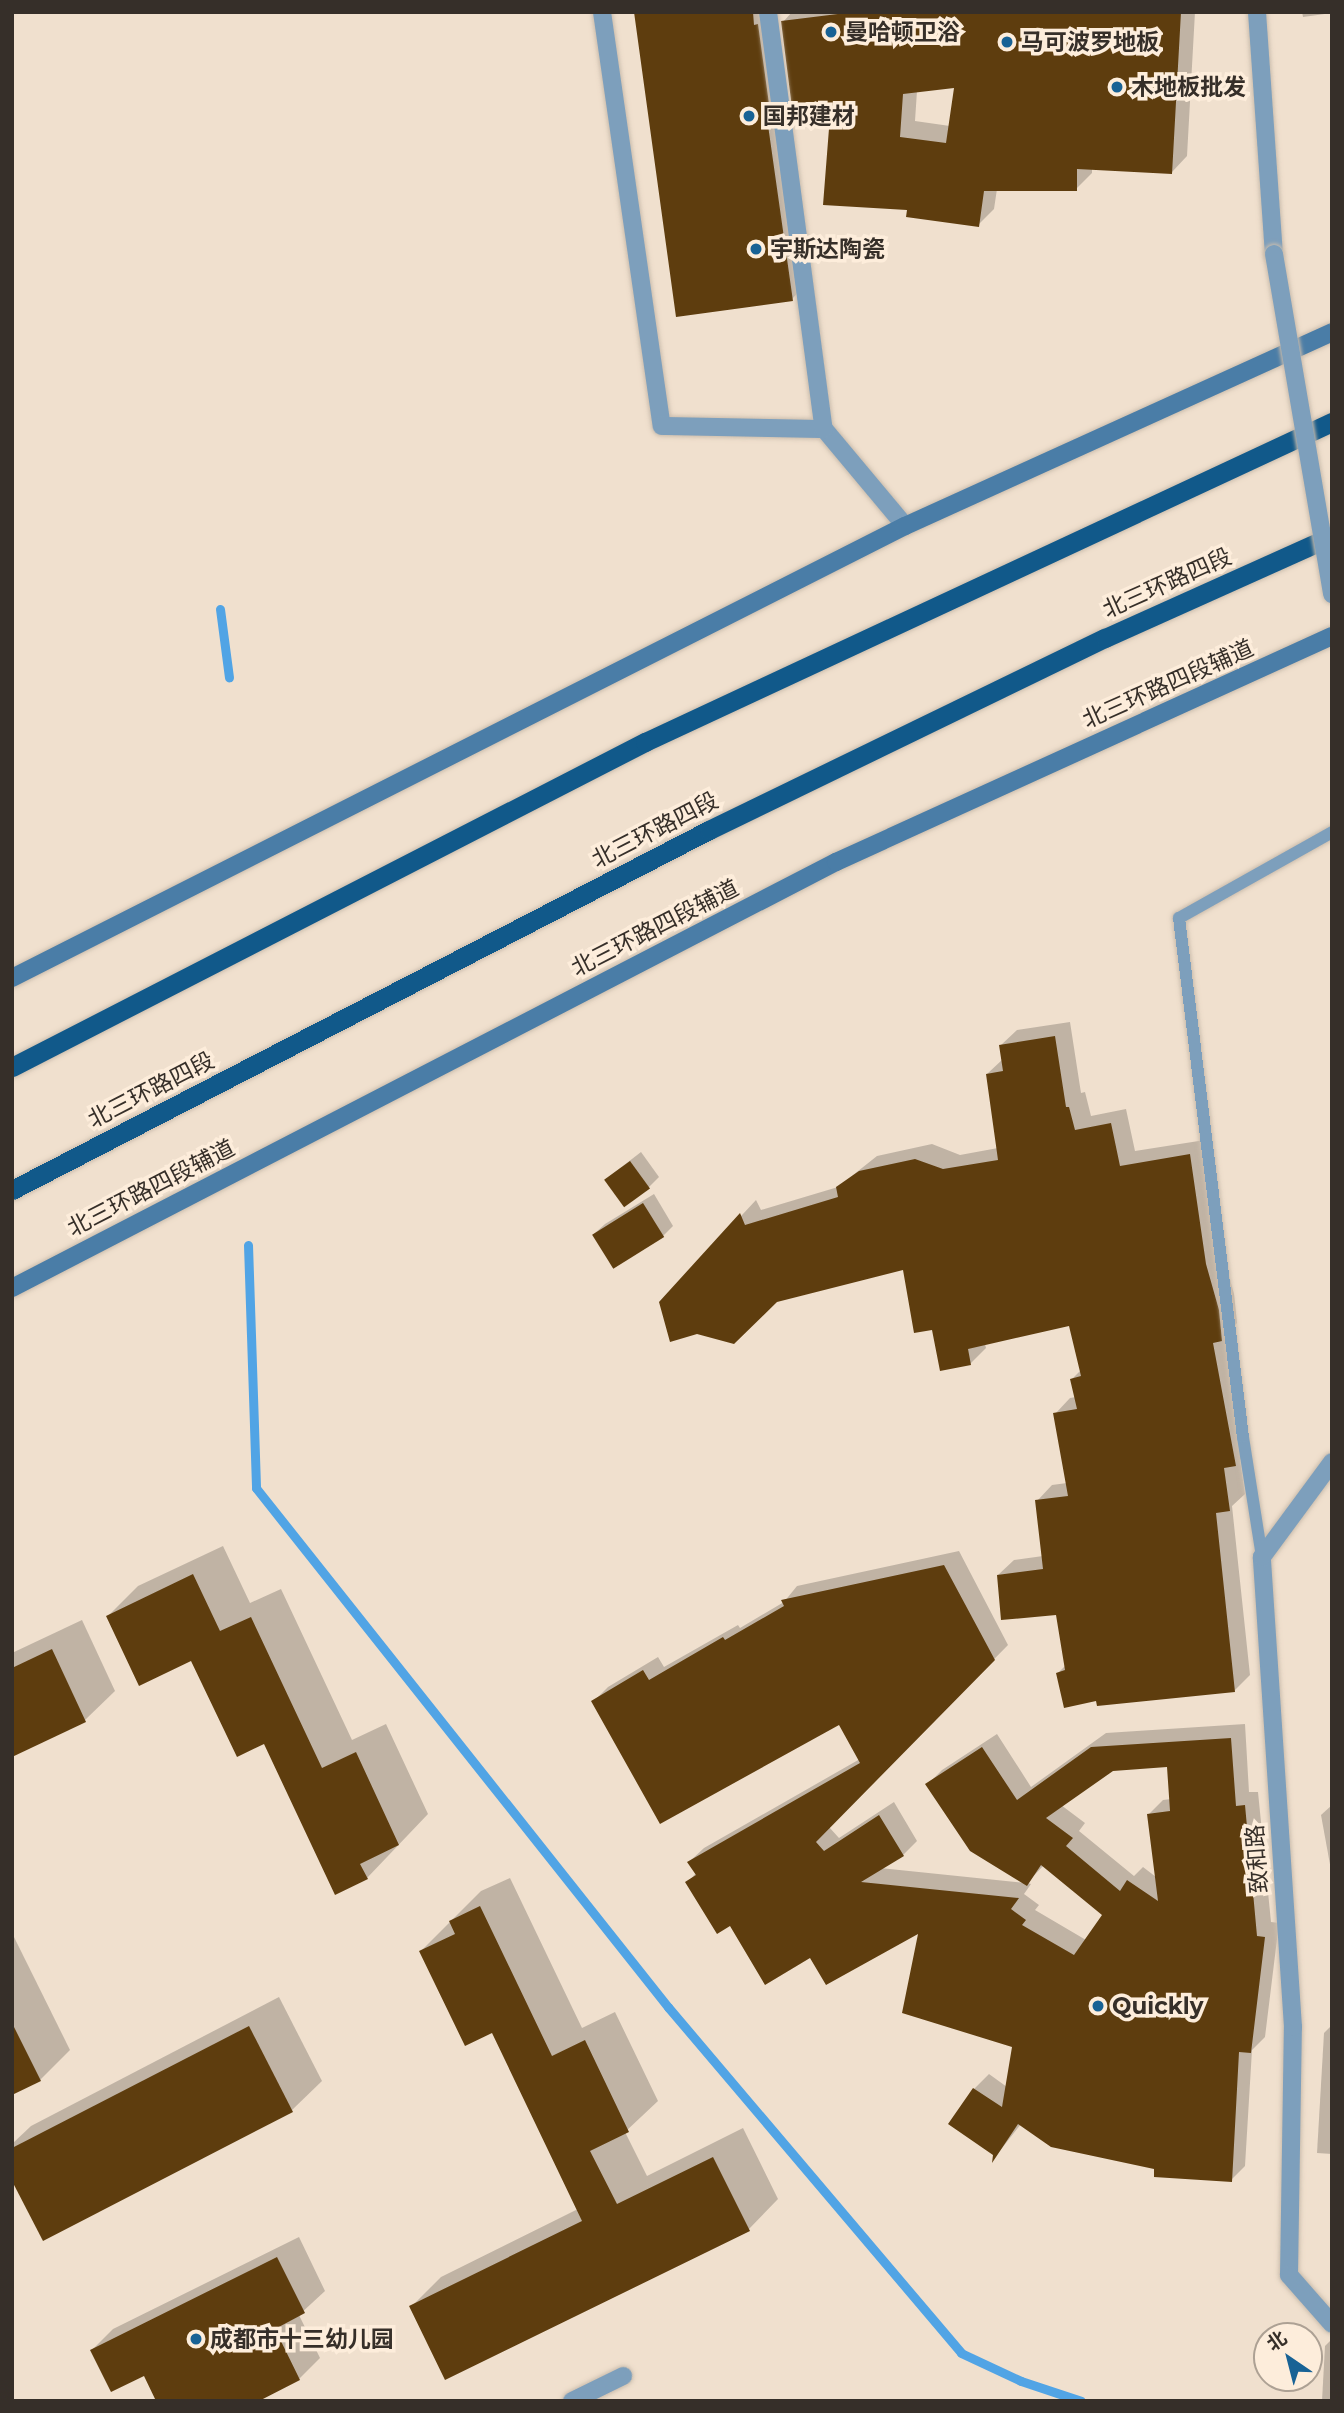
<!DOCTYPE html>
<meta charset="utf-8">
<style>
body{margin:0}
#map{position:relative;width:1344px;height:2413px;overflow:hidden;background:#f0e0ce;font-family:Montserrat,"Noto Sans SC",sans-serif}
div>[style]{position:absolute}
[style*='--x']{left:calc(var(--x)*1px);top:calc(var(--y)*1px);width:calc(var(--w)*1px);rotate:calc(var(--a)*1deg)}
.shadow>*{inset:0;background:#0003}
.stream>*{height:9px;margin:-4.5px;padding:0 4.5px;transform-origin:4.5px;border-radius:4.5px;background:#51a4e5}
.building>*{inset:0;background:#5e3d0e;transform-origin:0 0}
.roads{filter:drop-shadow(0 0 2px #cbbdad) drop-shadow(0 0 2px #cbbdad)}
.service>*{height:12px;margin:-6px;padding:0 6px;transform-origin:6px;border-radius:6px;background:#7d9fbc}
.minor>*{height:18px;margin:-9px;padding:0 9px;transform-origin:9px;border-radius:9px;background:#7d9fbc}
.tertiary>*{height:18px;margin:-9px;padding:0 9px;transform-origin:9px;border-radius:9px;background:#7d9fbc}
.secondary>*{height:18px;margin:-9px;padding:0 9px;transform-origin:9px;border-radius:9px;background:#4a7da7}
.trunk>*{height:19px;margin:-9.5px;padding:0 9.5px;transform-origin:9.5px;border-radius:9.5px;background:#11598a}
.bridges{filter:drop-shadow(0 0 2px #cbbdad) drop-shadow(0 0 2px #cbbdad)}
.minor-bridge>*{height:18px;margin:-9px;padding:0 9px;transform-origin:9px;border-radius:9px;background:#7d9fbc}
.dots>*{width:19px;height:19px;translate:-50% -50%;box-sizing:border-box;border:4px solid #fdeddb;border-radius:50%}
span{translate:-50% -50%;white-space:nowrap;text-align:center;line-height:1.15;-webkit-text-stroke:7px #fdeddb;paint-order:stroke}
.poi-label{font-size:23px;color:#362f29;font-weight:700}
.left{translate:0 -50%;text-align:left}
.street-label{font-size:23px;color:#362f29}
.frame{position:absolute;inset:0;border:14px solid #362f29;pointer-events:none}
.north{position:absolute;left:1253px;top:2322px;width:70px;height:70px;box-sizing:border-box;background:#fdeddb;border:2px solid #ada194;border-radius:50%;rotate:325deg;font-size:19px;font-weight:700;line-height:28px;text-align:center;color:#362f29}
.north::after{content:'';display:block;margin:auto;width:24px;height:32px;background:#186295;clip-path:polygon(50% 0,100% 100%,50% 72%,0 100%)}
</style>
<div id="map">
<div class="shadow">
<div style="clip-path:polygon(636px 12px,773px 12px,806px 284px,792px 299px)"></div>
<div style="clip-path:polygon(evenodd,792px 12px,1195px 12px,1187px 156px,1172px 172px,1092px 168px,1092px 173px,1076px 189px,997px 189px,994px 209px,978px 225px,909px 209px,833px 101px,783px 22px,792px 12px,956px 86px,950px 126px,915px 121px,917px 91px,956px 86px)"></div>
<div style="clip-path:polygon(1302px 12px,1332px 12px,1332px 13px,1303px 17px)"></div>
<div style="clip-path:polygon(1070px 1022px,1081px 1093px,1085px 1092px,1091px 1116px,1126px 1109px,1135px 1151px,1205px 1140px,1221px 1247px,1234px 1294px,1237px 1323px,1229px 1332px,1250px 1449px,1240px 1460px,1245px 1494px,1232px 1506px,1250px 1675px,1234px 1691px,1097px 1699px,1058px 1673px,1066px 1665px,1057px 1613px,998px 1575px,1014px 1560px,1043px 1556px,1037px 1501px,1052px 1485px,1067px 1483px,1055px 1414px,1070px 1398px,1076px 1397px,1072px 1379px,1081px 1370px,1071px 1324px,985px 1344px,986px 1348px,970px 1364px,934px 1328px,905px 1268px,661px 1302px,756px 1200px,761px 1210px,838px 1187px,877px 1156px,932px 1144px,960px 1155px,998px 1148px,987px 1074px,1003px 1059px,1001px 1045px,1017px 1030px)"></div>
<div style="clip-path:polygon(641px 1152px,659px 1177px,648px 1188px,606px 1179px)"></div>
<div style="clip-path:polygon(654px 1194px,673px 1226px,663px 1236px,594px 1234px,605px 1224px)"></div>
<div style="clip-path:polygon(223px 1546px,250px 1603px,281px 1589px,352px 1740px,386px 1724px,428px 1814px,367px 1878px,264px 1742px,192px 1658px,108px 1616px,138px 1586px)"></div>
<div style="clip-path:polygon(evenodd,959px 1551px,1008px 1645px,829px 1827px,839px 1838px,894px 1802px,917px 1841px,903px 1855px,880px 1868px,1025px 1883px,927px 1785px,942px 1770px,997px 1734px,1031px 1787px,1106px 1733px,1245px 1724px,1249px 1792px,1258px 1792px,1271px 1922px,1279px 1923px,1265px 2037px,1252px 2050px,1245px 2166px,1231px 2180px,1156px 2168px,1021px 2124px,995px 2157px,995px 2155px,950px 2124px,974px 2089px,989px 2074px,1007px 2087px,1014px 2046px,921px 1930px,811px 1955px,730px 1923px,688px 1882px,696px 1873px,689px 1862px,704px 1848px,860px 1759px,840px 1723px,594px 1701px,608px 1687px,658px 1657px,664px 1667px,738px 1625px,740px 1628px,784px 1602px,797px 1586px,959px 1551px,1169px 1765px,1171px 1799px,1163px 1800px,1149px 1814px,1156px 1877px,1143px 1867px,1134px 1876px,1079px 1831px,1085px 1823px,1061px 1805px,1112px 1769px,1169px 1765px,959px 1551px,1044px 1865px,1105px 1915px,1086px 1940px,1035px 1910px,1039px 1905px,1024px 1894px,1031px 1884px,1027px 1883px,1044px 1865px)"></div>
<div style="clip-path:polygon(82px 1620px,115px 1691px,85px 1720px,12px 1755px,12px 1653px)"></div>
<div style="clip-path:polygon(1332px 1805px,1332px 1869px,1331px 1870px,1321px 1815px)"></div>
<div style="clip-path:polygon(510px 1878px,582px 2028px,615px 2012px,658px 2101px,625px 2132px,647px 2176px,743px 2128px,778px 2199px,749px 2229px,411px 2307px,441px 2277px,578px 2209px,493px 2031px,421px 1951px,481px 1891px)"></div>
<div style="clip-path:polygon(12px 1933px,70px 2050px,40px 2080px,12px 2093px)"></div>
<div style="clip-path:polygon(279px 1997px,322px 2081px,292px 2110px,12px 2177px,12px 2144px,31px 2126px)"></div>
<div style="clip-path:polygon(1332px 2025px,1332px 2154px,1317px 2153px,1324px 2033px)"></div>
<div style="clip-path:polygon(299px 2237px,325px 2291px,299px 2315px,320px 2358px,299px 2379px,144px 2374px,92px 2350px,113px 2329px)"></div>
<div style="clip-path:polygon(1332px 2339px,1332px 2401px,1322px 2401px,1325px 2346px)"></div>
</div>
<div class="stream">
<div style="--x:220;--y:609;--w:69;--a:82.5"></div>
<div style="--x:248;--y:1245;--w:243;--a:88.1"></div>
<div style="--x:256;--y:1488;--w:663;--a:51.56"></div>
<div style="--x:668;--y:2007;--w:453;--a:49.7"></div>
<div style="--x:961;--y:2353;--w:66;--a:25"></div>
<div style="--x:1021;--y:2381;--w:63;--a:18.4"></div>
</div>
<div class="building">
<div style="clip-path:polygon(634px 12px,753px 12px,754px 25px,758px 24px,770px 111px,766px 111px,793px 301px,676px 317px)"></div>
<div style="clip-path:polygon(evenodd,854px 12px,1181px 12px,1172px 174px,1077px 169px,1077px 191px,984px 191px,979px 227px,906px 217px,907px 210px,823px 205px,831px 103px,792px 108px,781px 21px,854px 12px,954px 88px,946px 143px,900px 137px,903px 94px,954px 88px)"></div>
<div style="clip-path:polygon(1055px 1036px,1066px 1107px,1069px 1107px,1075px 1130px,1111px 1123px,1120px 1166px,1190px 1154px,1206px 1264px,1219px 1310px,1222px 1341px,1213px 1343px,1236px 1466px,1224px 1468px,1230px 1511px,1216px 1513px,1235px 1692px,1097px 1706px,1096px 1701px,1064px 1708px,1056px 1673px,1065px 1670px,1056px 1615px,1001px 1620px,997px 1575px,1043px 1569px,1035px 1500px,1068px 1496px,1053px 1413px,1077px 1409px,1070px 1379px,1081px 1376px,1069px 1326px,968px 1349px,971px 1365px,940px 1371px,932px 1330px,914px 1333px,903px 1270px,777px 1302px,734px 1344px,697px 1334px,670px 1342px,659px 1302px,740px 1213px,745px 1225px,838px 1197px,836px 1187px,859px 1171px,915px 1159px,943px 1169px,998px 1160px,986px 1074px,1003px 1071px,999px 1045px)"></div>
<div style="left:630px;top:1161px;width:34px;height:32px;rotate:54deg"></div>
<div style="left:643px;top:1203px;width:40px;height:60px;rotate:58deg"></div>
<div style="clip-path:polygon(evenodd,944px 1565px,995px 1660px,816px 1842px,824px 1851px,879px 1815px,904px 1856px,861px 1882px,1019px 1898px,1011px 1909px,1026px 1920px,1022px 1925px,1074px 1955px,1102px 1915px,1041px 1865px,1027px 1886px,970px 1851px,925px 1784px,982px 1747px,1017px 1800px,1091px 1747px,1231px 1738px,1236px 1806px,1245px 1805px,1257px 1936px,1265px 1937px,1251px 2053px,1239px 2052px,1232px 2182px,1154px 2177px,1154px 2169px,1051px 2147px,1018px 2124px,992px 2163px,993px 2155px,948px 2124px,973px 2088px,1002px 2107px,1012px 2047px,902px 2013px,918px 1934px,826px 1985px,810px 1958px,765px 1985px,730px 1926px,717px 1934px,685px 1882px,696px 1875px,687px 1862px,860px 1763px,839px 1725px,660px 1824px,591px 1701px,643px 1670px,649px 1680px,723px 1637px,725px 1640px,784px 1606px,781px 1600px,944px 1565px,1167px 1767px,1170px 1811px,1147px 1814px,1158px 1901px,1127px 1880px,1120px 1891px,1066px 1846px,1073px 1838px,1046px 1818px,1113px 1771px,1167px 1767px)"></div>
<div style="clip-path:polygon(193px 1574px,220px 1631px,251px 1617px,322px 1768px,356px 1752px,399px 1845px,360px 1864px,368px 1879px,335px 1895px,264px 1744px,237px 1757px,191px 1661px,139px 1686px,106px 1616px)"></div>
<div style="clip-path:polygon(52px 1649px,86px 1722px,12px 1757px,12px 1668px)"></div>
<div style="clip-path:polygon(480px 1906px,552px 2056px,585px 2040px,629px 2132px,590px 2151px,617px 2204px,713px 2157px,750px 2231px,445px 2380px,409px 2306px,582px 2221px,492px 2033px,465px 2046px,419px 1951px,455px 1934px,449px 1921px)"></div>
<div style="clip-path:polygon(12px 2023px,41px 2081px,12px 2095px)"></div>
<div style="clip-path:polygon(249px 2026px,293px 2112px,43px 2241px,12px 2181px,12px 2148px)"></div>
<div style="clip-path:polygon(277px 2257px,305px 2313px,275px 2329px,300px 2380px,259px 2401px,156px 2401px,144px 2376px,111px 2392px,90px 2350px)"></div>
</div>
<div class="roads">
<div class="service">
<div style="--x:1262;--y:1557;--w:121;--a:-99"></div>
<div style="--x:1243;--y:1437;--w:523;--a:-97.03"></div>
<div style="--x:1179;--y:918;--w:176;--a:-29.3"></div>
</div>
<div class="minor">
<div style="--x:602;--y:12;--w:418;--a:81.8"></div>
<div style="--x:662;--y:426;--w:162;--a:1.1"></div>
<div style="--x:824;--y:429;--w:126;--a:50.1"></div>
<div style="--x:768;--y:12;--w:421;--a:82.4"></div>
<div style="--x:1257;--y:12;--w:243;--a:86"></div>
<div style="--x:1289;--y:2275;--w:248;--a:-89.1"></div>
<div style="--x:1293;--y:2027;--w:471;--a:-93.8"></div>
<div style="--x:1262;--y:1557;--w:118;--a:-53.6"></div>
<div style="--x:572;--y:2401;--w:57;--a:-26.1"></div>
</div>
<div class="tertiary">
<div style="--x:1289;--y:2275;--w:65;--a:48.7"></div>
</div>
<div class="secondary">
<div style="--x:12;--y:978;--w:1001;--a:-26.85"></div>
<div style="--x:905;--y:526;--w:469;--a:-24.4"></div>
<div style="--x:12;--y:1288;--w:928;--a:-27.34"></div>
<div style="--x:836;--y:862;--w:545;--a:-24.5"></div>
</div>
<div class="trunk">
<div style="--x:12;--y:1067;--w:712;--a:-27.18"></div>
<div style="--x:645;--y:742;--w:758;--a:-24.98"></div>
<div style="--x:12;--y:1190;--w:784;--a:-27.32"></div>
<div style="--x:709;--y:830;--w:440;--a:-25.9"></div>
<div style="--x:1105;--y:638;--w:249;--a:-24.2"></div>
</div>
</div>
<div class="bridges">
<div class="minor-bridge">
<div style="--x:1274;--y:254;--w:345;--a:80.3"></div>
</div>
</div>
<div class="dots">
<div style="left:831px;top:32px;background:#186295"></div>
<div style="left:1007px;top:42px;background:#186295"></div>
<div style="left:1117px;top:87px;background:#186295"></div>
<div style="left:749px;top:116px;background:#186295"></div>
<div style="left:756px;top:249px;background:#186295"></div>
<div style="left:1098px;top:2006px;background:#186295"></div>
<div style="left:196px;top:2339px;background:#186295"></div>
</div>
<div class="poi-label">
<span class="left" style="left:845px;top:32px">曼哈顿卫浴</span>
<span class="left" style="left:1021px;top:42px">马可波罗地板</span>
<span class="left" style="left:1131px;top:87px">木地板批发</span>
<span class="left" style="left:763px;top:116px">国邦建材</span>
<span class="left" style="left:770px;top:249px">宇斯达陶瓷</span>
<span class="left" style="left:1112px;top:2006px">Quickly</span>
<span class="left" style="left:210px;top:2339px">成都市十三幼儿园</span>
</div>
<div class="street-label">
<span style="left:1167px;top:583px;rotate:-24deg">北三环路四段</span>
<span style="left:1168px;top:684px;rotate:-24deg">北三环路四段辅道</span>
<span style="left:655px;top:830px;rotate:-27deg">北三环路四段</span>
<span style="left:655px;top:928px;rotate:-27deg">北三环路四段辅道</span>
<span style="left:151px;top:1090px;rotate:-27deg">北三环路四段</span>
<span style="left:151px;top:1188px;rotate:-27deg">北三环路四段辅道</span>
<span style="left:1257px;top:1859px;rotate:-94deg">致和路</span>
</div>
<div class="frame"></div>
<div class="north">北</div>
</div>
